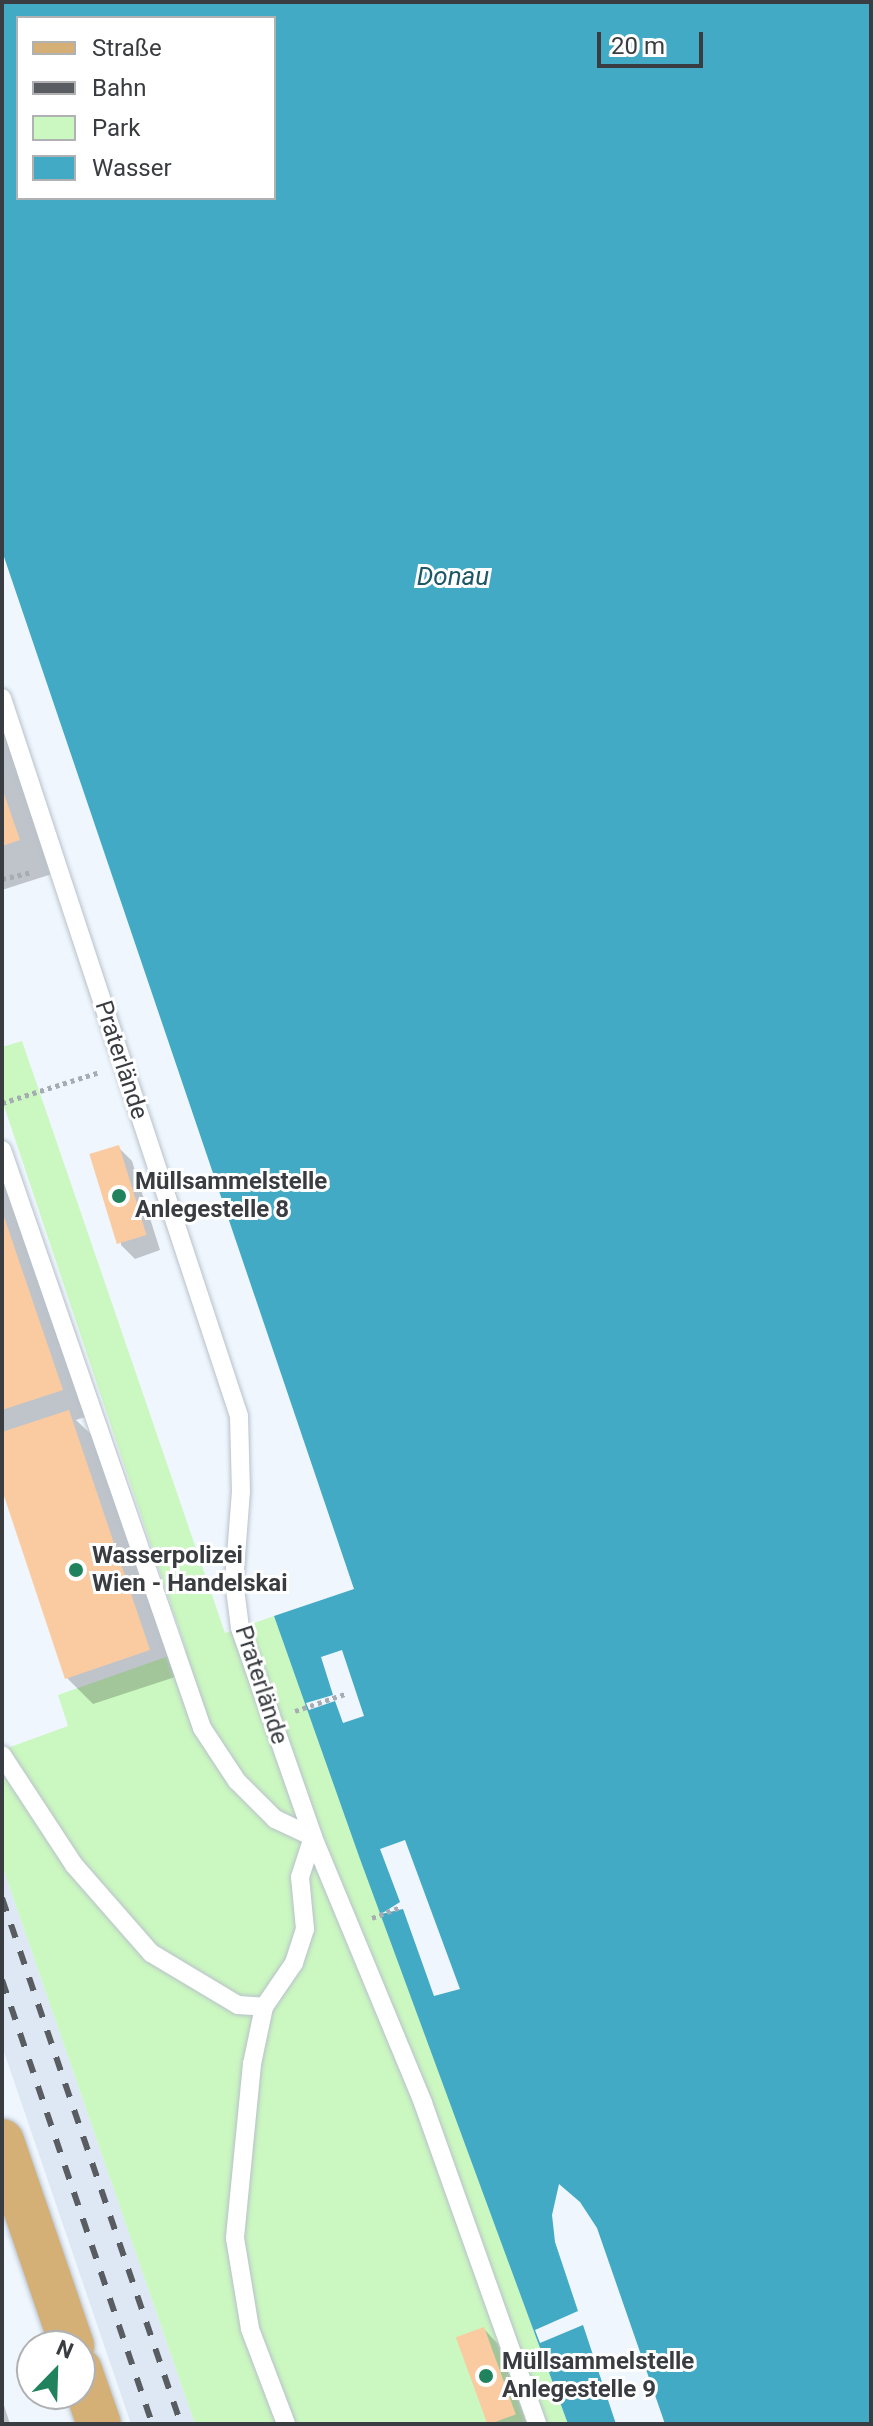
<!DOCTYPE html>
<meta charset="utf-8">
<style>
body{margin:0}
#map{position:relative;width:873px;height:2426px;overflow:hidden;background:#eff6fe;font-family:Roboto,sans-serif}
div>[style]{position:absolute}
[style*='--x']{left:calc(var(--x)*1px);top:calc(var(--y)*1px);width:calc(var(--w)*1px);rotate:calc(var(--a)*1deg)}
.built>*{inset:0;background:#dde8f4}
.green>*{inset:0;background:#cbf7c0}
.water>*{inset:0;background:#42aac5}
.pier>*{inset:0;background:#eff6fe}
.shadow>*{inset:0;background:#0003}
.building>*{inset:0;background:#facba1;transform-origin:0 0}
.path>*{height:5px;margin-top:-2.5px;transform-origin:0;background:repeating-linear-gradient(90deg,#a7acb3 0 4px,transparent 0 8px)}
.roads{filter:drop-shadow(0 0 2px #b8c1ca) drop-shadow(0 0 2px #b8c1ca)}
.service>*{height:18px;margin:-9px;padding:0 9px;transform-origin:9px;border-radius:9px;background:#fff}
.primary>*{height:44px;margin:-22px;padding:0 22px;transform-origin:22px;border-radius:22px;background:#d4b077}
.rail>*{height:6px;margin-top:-3px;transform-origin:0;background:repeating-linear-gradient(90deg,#595d62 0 14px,transparent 0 28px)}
.dots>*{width:22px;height:22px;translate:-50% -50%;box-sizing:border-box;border:4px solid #fff;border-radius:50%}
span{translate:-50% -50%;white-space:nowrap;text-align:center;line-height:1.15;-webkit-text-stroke:6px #fff;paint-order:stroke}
.street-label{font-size:24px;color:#393c40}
.poi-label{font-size:24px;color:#393c40;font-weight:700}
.left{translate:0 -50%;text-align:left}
.water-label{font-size:26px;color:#1e5765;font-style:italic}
.frame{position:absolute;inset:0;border:4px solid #393c40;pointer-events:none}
.legend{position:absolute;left:16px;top:16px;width:260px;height:184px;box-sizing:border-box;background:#fff;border:2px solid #b0b1b3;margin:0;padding:10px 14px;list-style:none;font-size:24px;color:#393c40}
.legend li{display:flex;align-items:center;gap:16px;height:40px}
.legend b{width:40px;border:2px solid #b0b1b3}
.north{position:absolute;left:16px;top:2330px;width:80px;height:80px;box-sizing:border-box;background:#fff;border:2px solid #b0b1b3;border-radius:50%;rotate:23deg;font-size:22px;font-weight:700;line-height:32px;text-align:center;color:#393c40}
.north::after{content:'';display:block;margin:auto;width:28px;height:36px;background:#20835d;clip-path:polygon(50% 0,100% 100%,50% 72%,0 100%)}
.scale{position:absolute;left:597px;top:32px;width:106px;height:36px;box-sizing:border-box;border:4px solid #393c40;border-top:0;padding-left:10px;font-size:24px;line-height:28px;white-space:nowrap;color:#393c40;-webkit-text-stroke:6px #fff;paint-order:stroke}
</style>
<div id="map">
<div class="built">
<div style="clip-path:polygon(2px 1865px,195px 2424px,131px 2424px,2px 2046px)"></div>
</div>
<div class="green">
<div style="clip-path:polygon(22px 1041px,225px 1633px,274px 1616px,568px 2424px,195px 2424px,2px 1865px,2px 1750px,68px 1726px,58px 1695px,186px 1650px,2px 1100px,2px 1047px)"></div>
</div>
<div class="water">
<div style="clip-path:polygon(evenodd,2px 2px,871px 2px,871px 2424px,568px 2424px,360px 1859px,274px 1616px,354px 1589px,2px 551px,2px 2px,18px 18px,274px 18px,274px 198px,18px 198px,18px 18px)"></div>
</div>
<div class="pier">
<div style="clip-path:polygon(342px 1650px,364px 1716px,343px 1723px,335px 1701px,309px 1710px,306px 1703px,333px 1695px,321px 1657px)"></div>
<div style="clip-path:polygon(405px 1840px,460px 1989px,434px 1996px,403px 1909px,381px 1914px,400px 1902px,380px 1849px)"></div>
<div style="clip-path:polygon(559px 2184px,580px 2202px,597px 2228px,665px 2424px,616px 2424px,583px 2325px,540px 2343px,535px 2330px,578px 2311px,555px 2242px,552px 2215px)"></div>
</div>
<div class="shadow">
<div style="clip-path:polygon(2px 722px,52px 874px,2px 890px)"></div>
<div style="clip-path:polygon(118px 1147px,132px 1161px,160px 1250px,135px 1259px,121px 1245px)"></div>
<div style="clip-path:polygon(2px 1161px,88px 1416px,76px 1420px,95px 1438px,175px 1677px,93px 1704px,67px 1678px,2px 1484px)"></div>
<div style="clip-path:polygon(484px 2329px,498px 2344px,527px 2424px,489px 2423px)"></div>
<div style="clip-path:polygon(2px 2399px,10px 2424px,2px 2424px)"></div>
</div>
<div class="building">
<div style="clip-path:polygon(2px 788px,20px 840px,2px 846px)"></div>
<div style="left:119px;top:1145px;width:94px;height:31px;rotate:73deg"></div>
<div style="clip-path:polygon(2px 1211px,63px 1390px,2px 1410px)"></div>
<div style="clip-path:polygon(69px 1410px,150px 1650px,65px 1679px,2px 1490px,2px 1432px)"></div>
<div style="left:484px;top:2327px;width:93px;height:30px;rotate:70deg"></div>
</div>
<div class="path">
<div style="--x:2;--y:879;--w:31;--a:-13"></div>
<div style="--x:2;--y:1103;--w:103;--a:-17.6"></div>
<div style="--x:295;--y:1711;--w:53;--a:-18.8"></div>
<div style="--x:372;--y:1918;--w:30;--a:-21"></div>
</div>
<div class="roads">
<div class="service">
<div style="--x:2;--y:698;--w:756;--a:71.73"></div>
<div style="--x:239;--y:1416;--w:75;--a:88.5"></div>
<div style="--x:241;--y:1491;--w:90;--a:94.4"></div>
<div style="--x:234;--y:1581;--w:47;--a:82.7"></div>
<div style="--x:240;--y:1628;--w:221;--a:70.7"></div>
<div style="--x:313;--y:1837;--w:288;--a:67.5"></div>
<div style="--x:423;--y:2103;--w:341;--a:70.4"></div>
<div style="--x:2;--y:1150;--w:612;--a:70.91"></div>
<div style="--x:202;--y:1728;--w:64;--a:56.6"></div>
<div style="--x:237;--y:1781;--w:54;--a:45"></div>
<div style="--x:275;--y:1819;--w:42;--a:25.3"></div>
<div style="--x:313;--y:1837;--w:42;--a:108"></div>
<div style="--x:300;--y:1877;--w:52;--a:84.5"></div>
<div style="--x:305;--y:1929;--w:36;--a:108"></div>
<div style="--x:294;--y:1963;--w:53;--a:124.3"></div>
<div style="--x:264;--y:2007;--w:58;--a:101.9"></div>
<div style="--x:252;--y:2064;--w:175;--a:95.6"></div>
<div style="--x:235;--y:2238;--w:92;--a:80.6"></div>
<div style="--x:250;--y:2329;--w:102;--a:69.2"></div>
<div style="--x:2;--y:1755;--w:131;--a:56.8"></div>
<div style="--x:74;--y:1865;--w:117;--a:48.8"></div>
<div style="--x:151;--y:1953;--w:101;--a:30.9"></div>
<div style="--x:238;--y:2005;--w:26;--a:4"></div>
</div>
<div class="primary">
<div style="--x:2;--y:2141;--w:217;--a:71.1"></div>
<div style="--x:80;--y:2370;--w:57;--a:70.6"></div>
</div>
</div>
<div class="rail">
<div style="--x:2;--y:1898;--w:556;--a:71.21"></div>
<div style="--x:2;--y:1980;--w:469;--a:71.3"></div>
</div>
<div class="dots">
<div style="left:119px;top:1196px;background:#20835d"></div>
<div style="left:76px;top:1570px;background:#20835d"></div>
<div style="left:486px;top:2376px;background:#20835d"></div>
</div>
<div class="street-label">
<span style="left:121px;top:1060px;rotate:72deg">Praterlände</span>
<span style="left:261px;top:1685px;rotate:72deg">Praterlände</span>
</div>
<div class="poi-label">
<span class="left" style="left:135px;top:1196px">Müllsammelstelle<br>Anlegestelle 8</span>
<span class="left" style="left:92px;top:1570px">Wasserpolizei<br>Wien - Handelskai</span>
<span class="left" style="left:502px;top:2376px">Müllsammelstelle<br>Anlegestelle 9</span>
</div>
<div class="water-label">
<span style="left:453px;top:577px">Donau</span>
</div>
<div class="frame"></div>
<ul class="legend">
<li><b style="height:10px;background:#d4b077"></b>Straße</li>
<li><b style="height:10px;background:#595d62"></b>Bahn</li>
<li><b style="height:22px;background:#cbf7c0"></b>Park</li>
<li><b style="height:22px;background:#42aac5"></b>Wasser</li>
</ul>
<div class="north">N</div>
<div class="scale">20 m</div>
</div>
